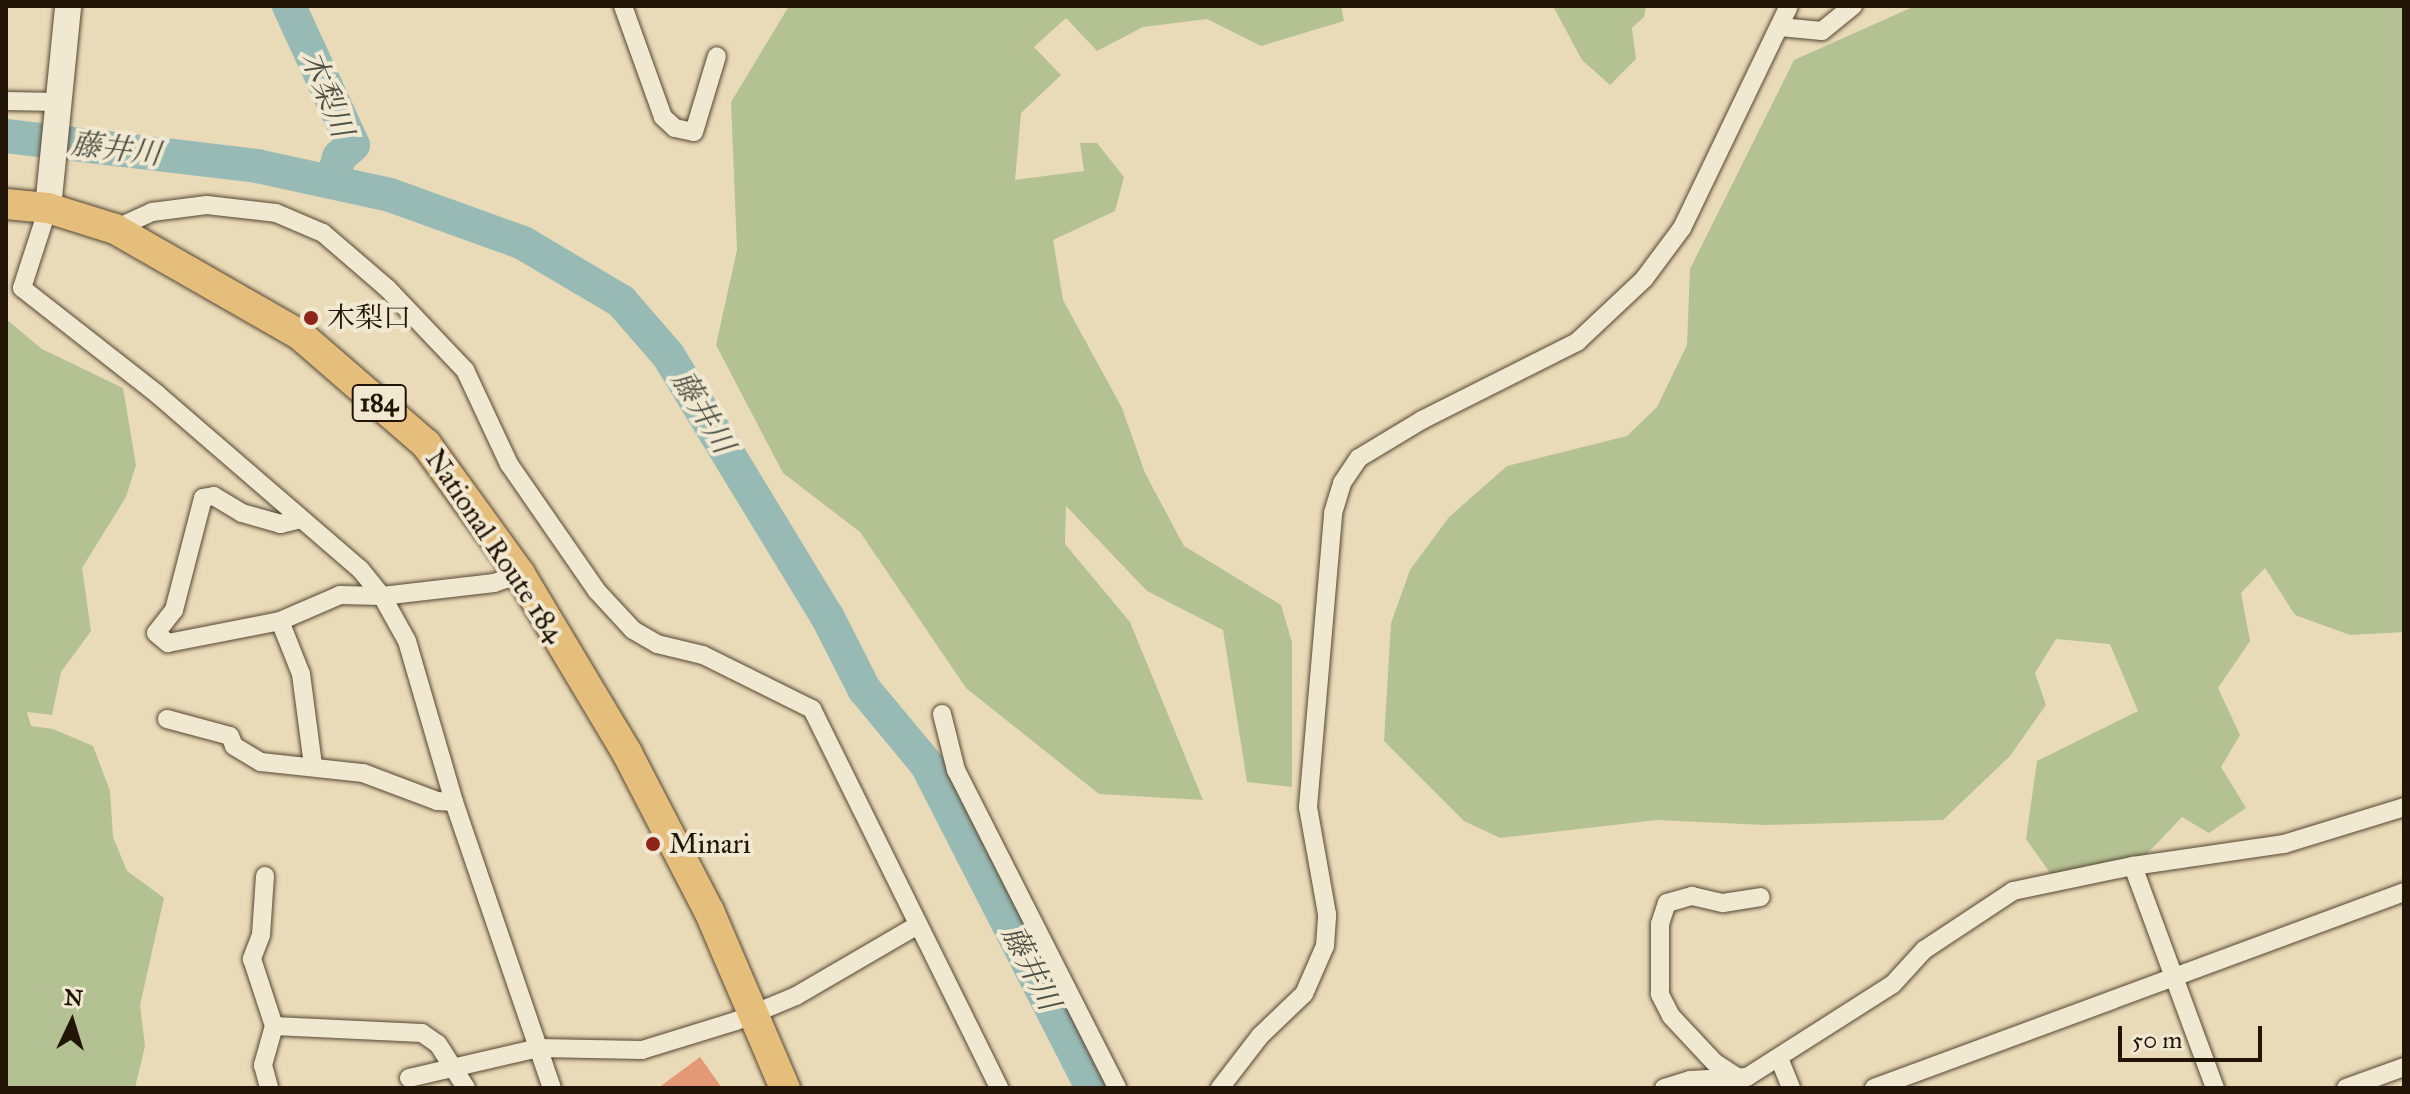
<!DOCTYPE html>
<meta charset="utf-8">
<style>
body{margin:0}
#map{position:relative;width:2410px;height:1094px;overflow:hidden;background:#eadbb8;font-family:"IM FELL Great Primer","Noto Serif JP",serif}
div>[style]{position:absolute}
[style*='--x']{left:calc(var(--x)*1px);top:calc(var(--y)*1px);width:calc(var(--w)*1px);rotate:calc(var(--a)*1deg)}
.green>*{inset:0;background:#b4c192}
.river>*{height:34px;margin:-17px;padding:0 17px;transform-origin:17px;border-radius:17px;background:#98bab4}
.building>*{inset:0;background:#e39976}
.roads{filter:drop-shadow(0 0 2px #544633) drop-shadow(0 0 2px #544633)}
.minor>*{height:18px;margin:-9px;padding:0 9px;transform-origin:9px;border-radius:9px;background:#f1e8d1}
.secondary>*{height:26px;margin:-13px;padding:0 13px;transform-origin:13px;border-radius:13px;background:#f1e8d1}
.trunk>*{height:30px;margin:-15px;padding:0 15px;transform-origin:15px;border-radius:15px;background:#e5be7c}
.dots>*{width:22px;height:22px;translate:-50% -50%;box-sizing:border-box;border:4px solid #f1e8d1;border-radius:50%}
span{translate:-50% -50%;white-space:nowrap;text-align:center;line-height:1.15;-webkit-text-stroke:8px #f1e8d1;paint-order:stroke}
.shield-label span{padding:2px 6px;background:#f1e8d1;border:2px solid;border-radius:6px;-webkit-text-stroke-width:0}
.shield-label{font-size:26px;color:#221507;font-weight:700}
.poi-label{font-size:28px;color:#221507}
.left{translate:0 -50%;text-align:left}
.street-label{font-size:28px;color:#221507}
.water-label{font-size:30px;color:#4b4f44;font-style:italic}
.frame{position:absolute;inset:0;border:8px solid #221507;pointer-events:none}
.north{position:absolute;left:32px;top:982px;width:80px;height:80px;-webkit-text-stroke:6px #f1e8d1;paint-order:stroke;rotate:4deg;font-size:22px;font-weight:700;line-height:32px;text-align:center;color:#221507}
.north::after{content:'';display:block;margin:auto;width:28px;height:36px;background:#221507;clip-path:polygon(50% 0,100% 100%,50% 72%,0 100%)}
.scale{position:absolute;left:2118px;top:1026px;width:144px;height:36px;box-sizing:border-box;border:4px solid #221507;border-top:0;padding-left:10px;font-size:24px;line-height:28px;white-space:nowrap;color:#221507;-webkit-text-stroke:6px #f1e8d1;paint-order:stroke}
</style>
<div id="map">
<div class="green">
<div style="clip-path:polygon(789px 6px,1341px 6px,1344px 21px,1261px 46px,1207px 19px,1143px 27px,1097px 51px,1066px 18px,1034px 47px,1061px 75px,1021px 113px,1015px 180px,1084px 171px,1080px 143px,1097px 143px,1124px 177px,1115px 211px,1053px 240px,1063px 300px,1122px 408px,1145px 473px,1184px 546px,1281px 605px,1292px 642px,1292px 787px,1247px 782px,1223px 630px,1147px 591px,1066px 506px,1065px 544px,1130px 622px,1203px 800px,1099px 794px,966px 688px,860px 532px,783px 473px,716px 345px,737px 250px,731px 102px)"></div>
<div style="clip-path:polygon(1553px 6px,1646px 6px,1644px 17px,1632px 28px,1636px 59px,1610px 85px,1582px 60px)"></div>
<div style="clip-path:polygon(1915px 6px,2404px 6px,2404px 632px,2350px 635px,2295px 615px,2265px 568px,2241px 593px,2250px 641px,2218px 688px,2240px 735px,2221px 767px,2246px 808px,2209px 833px,2182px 817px,2141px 860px,2053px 877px,2026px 839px,2037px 761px,2138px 711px,2110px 644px,2056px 639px,2035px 673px,2046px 705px,2010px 756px,1943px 820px,1765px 825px,1657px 820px,1500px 838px,1464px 821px,1384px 741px,1391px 623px,1410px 570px,1449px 517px,1507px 466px,1627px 436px,1657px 407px,1687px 345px,1690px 269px,1794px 60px)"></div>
<div style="clip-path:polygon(6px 319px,42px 349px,123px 388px,136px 465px,126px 497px,82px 568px,91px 631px,61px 672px,52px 715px,27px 712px,31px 726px,53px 729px,93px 746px,110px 791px,113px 837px,127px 871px,164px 898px,140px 1005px,145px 1046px,135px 1088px,6px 1088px)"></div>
</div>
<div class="river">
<div style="--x:289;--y:6;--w:153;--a:65.3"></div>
<div style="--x:353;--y:145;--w:18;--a:139"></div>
<div style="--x:339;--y:157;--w:24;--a:105"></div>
<div style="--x:6;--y:136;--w:253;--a:6.8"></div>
<div style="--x:257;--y:166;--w:136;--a:12.3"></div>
<div style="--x:390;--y:195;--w:141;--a:19.8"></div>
<div style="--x:523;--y:243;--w:114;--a:30.6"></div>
<div style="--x:621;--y:301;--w:72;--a:49"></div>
<div style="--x:668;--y:355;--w:306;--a:58.7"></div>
<div style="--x:827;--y:616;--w:82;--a:63.1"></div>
<div style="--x:864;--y:689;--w:99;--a:50.3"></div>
<div style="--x:927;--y:765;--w:363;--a:62.9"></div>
</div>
<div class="building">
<div style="clip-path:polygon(700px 1057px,722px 1088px,658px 1088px)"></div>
</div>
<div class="roads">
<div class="minor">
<div style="--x:623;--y:6;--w:118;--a:70.2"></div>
<div style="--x:663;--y:117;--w:16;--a:43"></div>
<div style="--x:675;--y:128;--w:19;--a:12"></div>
<div style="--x:694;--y:132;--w:79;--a:-73.2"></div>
<div style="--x:1780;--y:27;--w:42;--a:5.4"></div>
<div style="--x:1822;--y:31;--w:40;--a:-39"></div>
<div style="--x:6;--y:101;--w:51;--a:1.1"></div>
<div style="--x:48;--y:208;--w:84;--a:108"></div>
<div style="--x:22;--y:288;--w:172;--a:38.1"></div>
<div style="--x:157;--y:394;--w:268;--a:40.8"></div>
<div style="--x:360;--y:569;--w:35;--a:51"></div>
<div style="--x:382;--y:596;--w:51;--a:60.9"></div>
<div style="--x:407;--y:641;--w:168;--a:73.7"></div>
<div style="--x:454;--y:802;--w:302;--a:71.1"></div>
<div style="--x:115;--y:229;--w:41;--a:-24.7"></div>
<div style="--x:152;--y:212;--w:55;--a:-7.3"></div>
<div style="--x:207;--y:205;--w:69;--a:6.6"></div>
<div style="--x:276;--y:213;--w:51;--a:23.1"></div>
<div style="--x:323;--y:233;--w:86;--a:40.7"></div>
<div style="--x:388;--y:289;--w:112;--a:46.5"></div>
<div style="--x:465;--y:370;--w:104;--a:64.9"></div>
<div style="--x:509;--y:464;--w:155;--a:55.3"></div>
<div style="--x:597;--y:591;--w:53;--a:47.3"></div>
<div style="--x:633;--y:630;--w:28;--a:30"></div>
<div style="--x:657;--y:644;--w:47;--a:13.4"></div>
<div style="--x:703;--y:655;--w:122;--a:26.4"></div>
<div style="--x:812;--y:709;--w:423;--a:63.7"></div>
<div style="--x:301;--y:519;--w:21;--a:166"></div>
<div style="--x:281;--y:524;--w:41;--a:-164.2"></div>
<div style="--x:242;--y:513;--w:33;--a:-149"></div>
<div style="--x:214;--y:496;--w:11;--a:170"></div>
<div style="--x:203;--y:498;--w:116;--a:104.5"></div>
<div style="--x:174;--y:610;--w:29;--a:128"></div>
<div style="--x:156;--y:633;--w:16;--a:40"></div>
<div style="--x:168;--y:643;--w:114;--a:-11.1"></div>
<div style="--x:280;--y:621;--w:65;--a:-23.4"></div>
<div style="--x:340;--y:595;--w:42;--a:1.4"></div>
<div style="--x:382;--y:596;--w:113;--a:-6.6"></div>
<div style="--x:494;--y:583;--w:28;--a:-19"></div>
<div style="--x:280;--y:621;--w:57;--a:68.4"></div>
<div style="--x:301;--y:674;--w:92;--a:82.5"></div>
<div style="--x:942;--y:714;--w:58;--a:76"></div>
<div style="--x:956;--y:770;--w:356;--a:63.1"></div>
<div style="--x:167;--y:719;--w:65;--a:15.1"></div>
<div style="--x:230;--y:736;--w:11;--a:68"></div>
<div style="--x:234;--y:746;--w:31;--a:31"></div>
<div style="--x:261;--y:762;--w:103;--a:6.2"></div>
<div style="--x:363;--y:773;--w:79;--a:20.7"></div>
<div style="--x:437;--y:801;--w:17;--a:3"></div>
<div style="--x:265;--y:876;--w:59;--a:93.9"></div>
<div style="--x:261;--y:935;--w:26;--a:111"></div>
<div style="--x:252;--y:959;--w:71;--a:71.8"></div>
<div style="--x:274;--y:1026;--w:41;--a:105.8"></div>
<div style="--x:263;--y:1065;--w:24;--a:75"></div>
<div style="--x:274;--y:1026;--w:148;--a:2.7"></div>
<div style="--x:422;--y:1033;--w:19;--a:35"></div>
<div style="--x:438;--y:1044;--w:52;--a:57.5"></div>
<div style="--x:1779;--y:1058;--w:32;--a:68"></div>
<div style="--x:1737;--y:1077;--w:27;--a:-147"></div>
<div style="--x:1714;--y:1062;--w:63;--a:-133.1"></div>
<div style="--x:1671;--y:1016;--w:25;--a:-117"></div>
<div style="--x:1660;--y:994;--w:70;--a:-90"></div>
<div style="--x:1660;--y:924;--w:22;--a:-72"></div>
<div style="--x:1667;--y:903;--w:26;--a:-16"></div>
<div style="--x:1692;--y:896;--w:32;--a:13"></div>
<div style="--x:1723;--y:903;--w:38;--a:-9"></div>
<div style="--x:409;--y:1078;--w:133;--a:-13"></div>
<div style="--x:539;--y:1048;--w:103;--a:1.1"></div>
<div style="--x:642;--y:1050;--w:98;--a:-17.1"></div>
<div style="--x:736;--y:1021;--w:65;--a:-22.6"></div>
<div style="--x:796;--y:996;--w:141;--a:-30.2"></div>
<div style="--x:1220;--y:1088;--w:66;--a:-52.4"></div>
<div style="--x:1260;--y:1036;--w:61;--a:-43.7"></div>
<div style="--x:1304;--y:994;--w:52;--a:-66.4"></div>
<div style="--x:1325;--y:946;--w:32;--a:-86"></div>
<div style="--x:1327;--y:914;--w:109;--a:-100.1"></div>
<div style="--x:1308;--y:807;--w:295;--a:-85.1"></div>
<div style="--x:1333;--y:513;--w:31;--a:-73"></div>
<div style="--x:1342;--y:483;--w:30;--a:-56"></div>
<div style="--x:1359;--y:458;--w:74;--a:-31.1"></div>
<div style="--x:1422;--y:420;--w:174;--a:-26.7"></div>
<div style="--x:1577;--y:342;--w:92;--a:-43.2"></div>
<div style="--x:1644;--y:279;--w:64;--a:-53.3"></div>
<div style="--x:1682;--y:228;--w:246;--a:-64.3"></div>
<div style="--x:1664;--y:1088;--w:27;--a:-17"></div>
<div style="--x:1690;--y:1080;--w:57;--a:-3"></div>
<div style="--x:1747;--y:1077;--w:173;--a:-32.5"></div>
<div style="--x:1893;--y:984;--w:46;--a:-47.6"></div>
<div style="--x:1924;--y:950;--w:107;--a:-33.5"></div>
<div style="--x:2013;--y:891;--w:123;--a:-11.8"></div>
<div style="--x:1874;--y:1088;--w:565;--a:-20.29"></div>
<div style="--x:2215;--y:1088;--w:237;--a:-110.3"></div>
<div style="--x:2133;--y:866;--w:153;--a:-8.3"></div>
<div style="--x:2284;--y:844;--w:126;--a:-17.1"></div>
<div style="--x:2346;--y:1088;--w:62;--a:-19.9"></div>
</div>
<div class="secondary">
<div style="--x:48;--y:208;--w:203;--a:-84.3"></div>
</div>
<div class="trunk">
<div style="--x:6;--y:204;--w:42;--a:5.4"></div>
<div style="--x:48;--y:208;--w:70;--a:17.4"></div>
<div style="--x:115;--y:229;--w:213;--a:29.8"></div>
<div style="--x:300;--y:335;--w:167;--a:40.9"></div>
<div style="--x:426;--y:444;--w:160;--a:54.1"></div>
<div style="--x:520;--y:574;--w:209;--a:59.1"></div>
<div style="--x:627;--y:753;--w:178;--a:62.6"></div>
<div style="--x:709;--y:911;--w:193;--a:66.8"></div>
</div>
</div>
<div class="dots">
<div style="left:311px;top:318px;background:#8f2418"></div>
<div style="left:653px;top:844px;background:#8f2418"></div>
</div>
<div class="shield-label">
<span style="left:379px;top:403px">184</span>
</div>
<div class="poi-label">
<span class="left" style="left:327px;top:318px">木梨口</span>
<span class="left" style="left:669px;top:844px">Minari</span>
</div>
<div class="street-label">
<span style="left:495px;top:546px;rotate:56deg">National Route 184</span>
</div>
<div class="water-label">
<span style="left:327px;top:94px;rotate:68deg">木梨川</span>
<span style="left:116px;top:149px;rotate:7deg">藤井川</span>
<span style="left:703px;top:412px;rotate:59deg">藤井川</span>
<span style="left:1031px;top:968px;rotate:63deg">藤井川</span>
</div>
<div class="frame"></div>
<div class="north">N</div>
<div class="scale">50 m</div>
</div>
